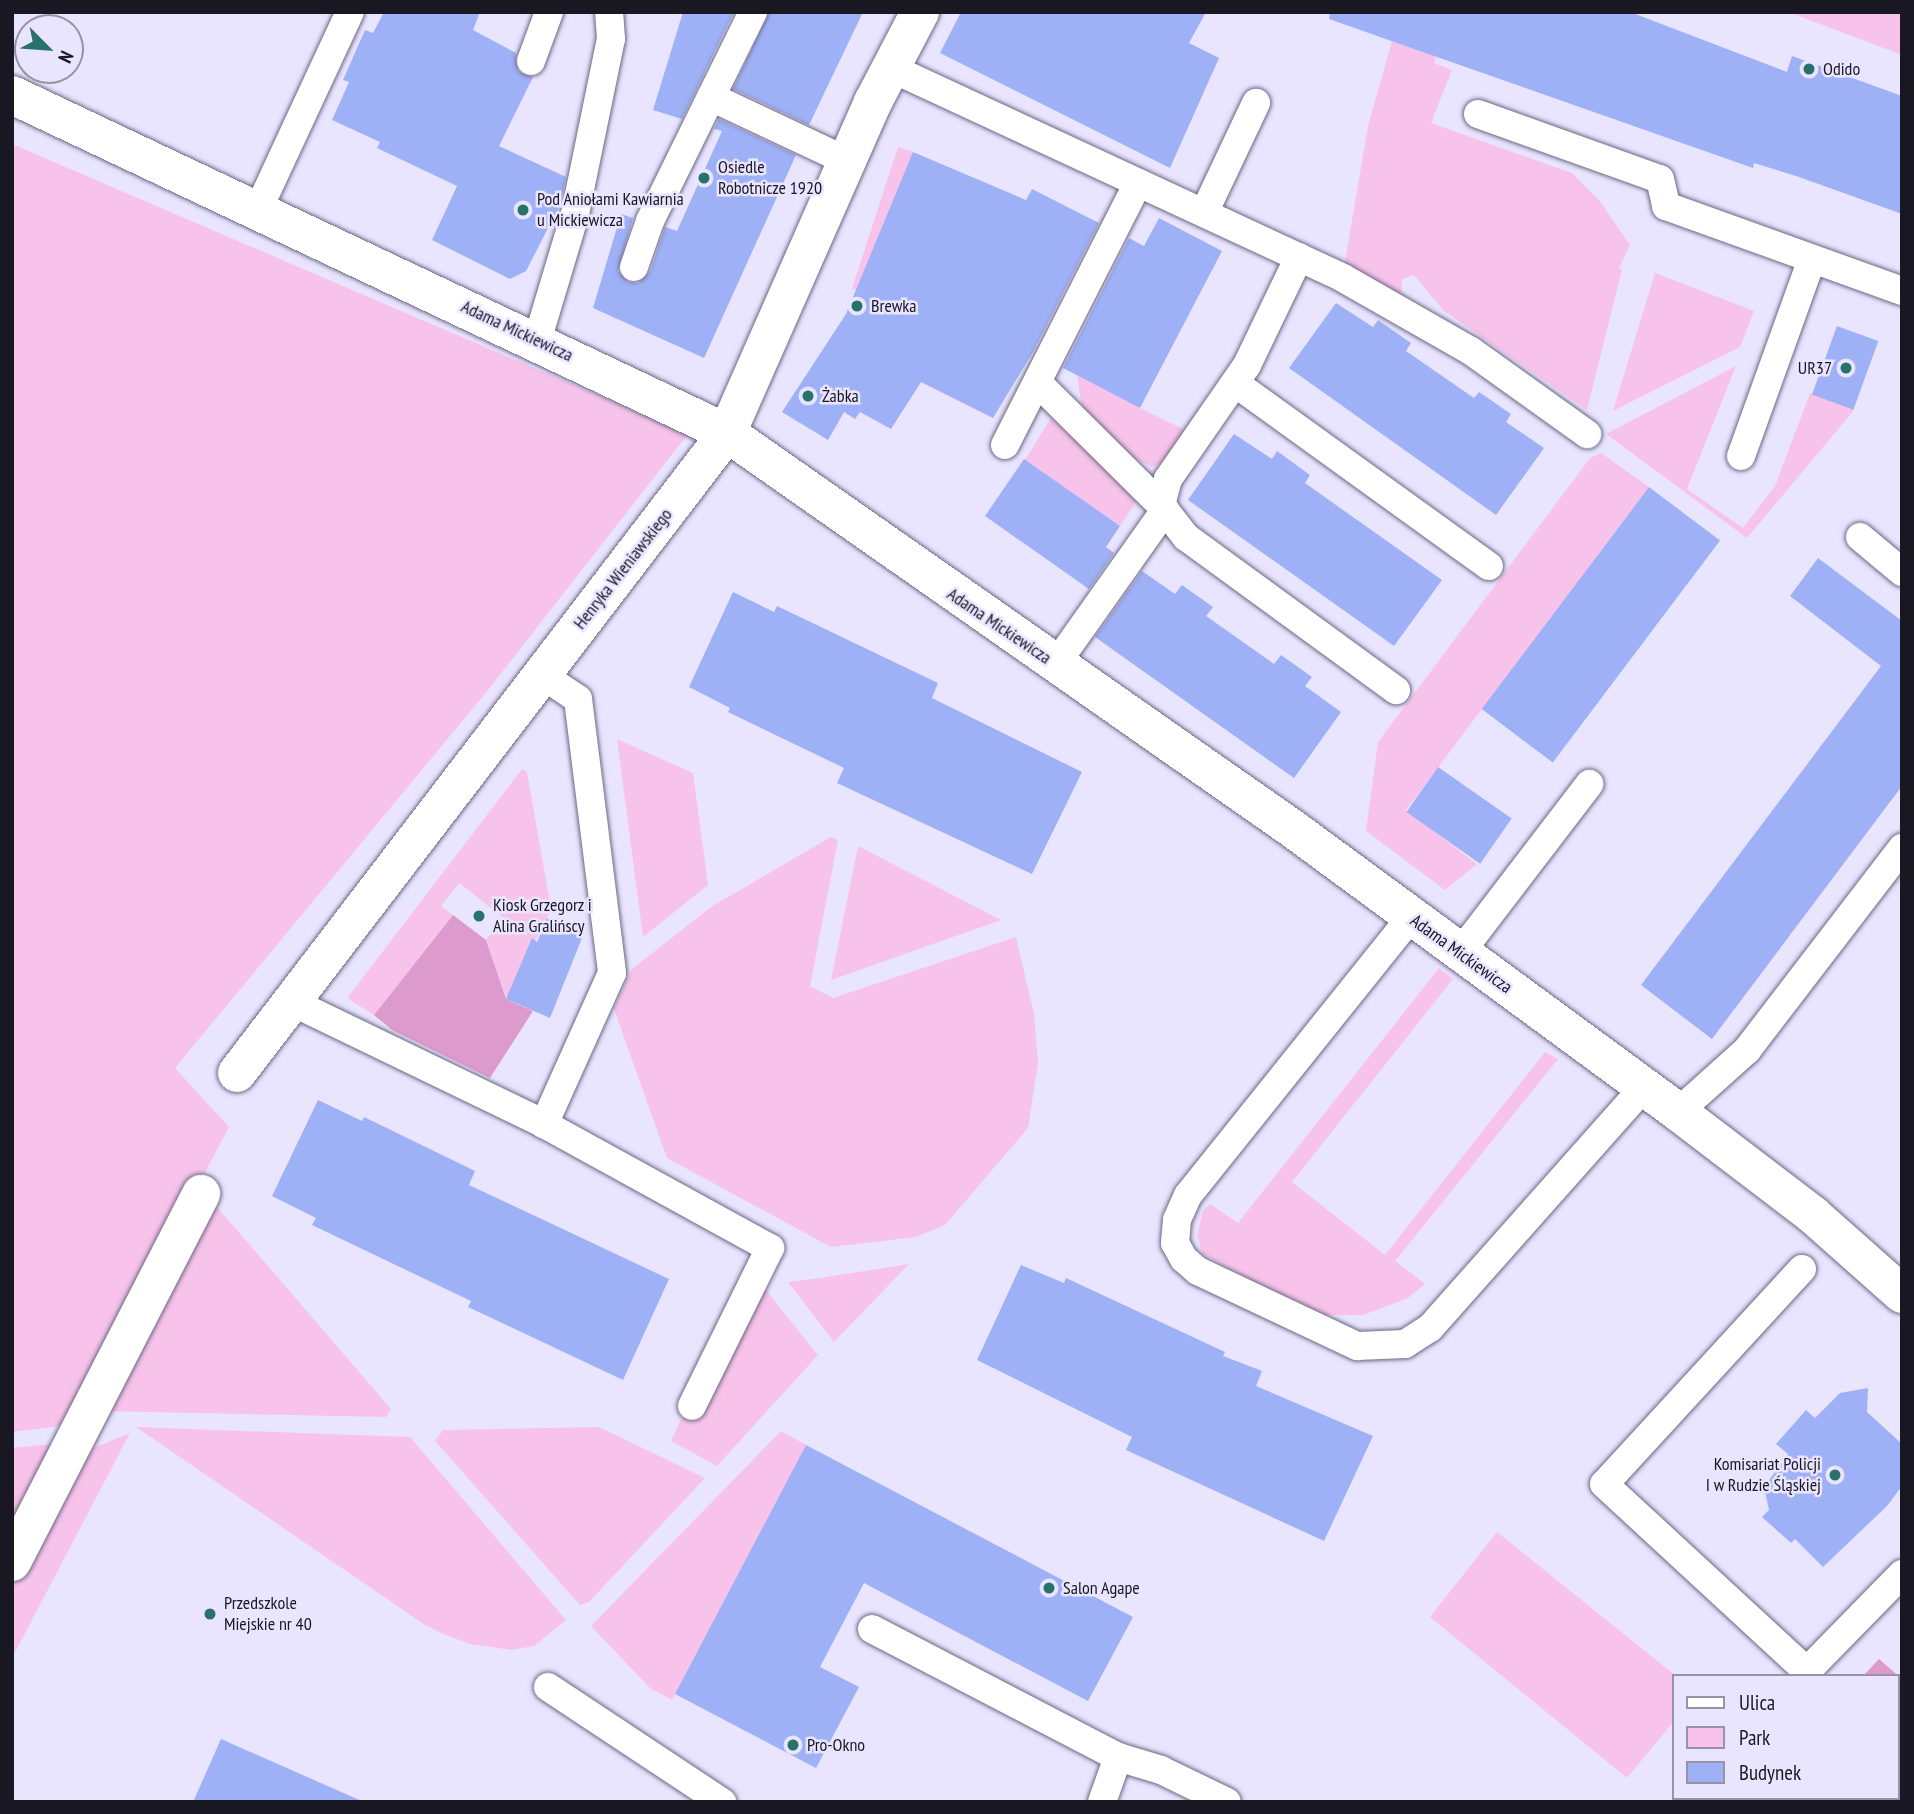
<!DOCTYPE html>
<meta charset="utf-8">
<style>
body{margin:0}
#map{position:relative;width:1914px;height:1814px;overflow:hidden;background:#e9e5ff;font-family:"PT Sans Narrow",sans-serif}
div>[style]{position:absolute}
[style*='--x']{left:calc(var(--x)*1px);top:calc(var(--y)*1px);width:calc(var(--w)*1px);rotate:calc(var(--a)*1deg)}
.green>*{inset:0;background:#f7c3ea;transform-origin:0 0}
.forest>*{inset:0;background:#dc9bcc}
.building>*{inset:0;background:#9fb1f6;transform-origin:0 0}
.roads{filter:drop-shadow(0 0 2px #6c6783) drop-shadow(0 0 2px #6c6783)}
.lane>*{height:28px;margin:-14px;padding:0 14px;transform-origin:14px;border-radius:14px;background:#fff}
.street>*{height:38px;margin:-19px;padding:0 19px;transform-origin:19px;border-radius:19px;background:#fff}
.dots>*{width:19px;height:19px;translate:-50% -50%;box-sizing:border-box;border:4px solid #e9e5ff;border-radius:50%}
span{translate:-50% -50%;white-space:nowrap;text-align:center;line-height:1.15;-webkit-text-stroke:5px #e9e5ff;paint-order:stroke}
.poi-label{font-size:18px;color:#191722}
.left{translate:0 -50%;text-align:left}
.right{translate:-100% -50%;text-align:right}
.street-label{font-size:18px;color:#191722}
.frame{position:absolute;inset:0;border:14px solid #191722;pointer-events:none}
.legend{position:absolute;left:1672px;top:1674px;width:228px;height:126px;box-sizing:border-box;background:#e9e5ff;border:2px solid #9693a7;margin:0;padding:9px 12px;list-style:none;font-size:21px;color:#191722}
.legend li{display:flex;align-items:center;gap:14px;height:35px}
.legend b{width:35px;border:2px solid #9693a7}
.north{position:absolute;left:14px;top:14px;width:70px;height:70px;box-sizing:border-box;background:#e9e5ff;border:2px solid #9693a7;border-radius:50%;rotate:115deg;font-size:19px;font-weight:700;line-height:28px;text-align:center;color:#191722}
.north::after{content:'';display:block;margin:auto;width:24px;height:32px;background:#29726c;clip-path:polygon(50% 0,100% 100%,50% 72%,0 100%)}
</style>
<div id="map">
<div class="green">
<div style="clip-path:polygon(1788px 12px,1902px 12px,1902px 55px)"></div>
<div style="clip-path:polygon(1392px 41px,1437px 55px,1434px 63px,1452px 70px,1431px 123px,1572px 173px,1599px 200px,1630px 245px,1619px 268px,1622px 270px,1587px 410px,1443px 310px,1414px 275px,1402px 279px,1401px 300px,1344px 268px,1368px 126px)"></div>
<div style="clip-path:polygon(12px 144px,688px 434px,488px 690px,175px 1068px,229px 1127px,76px 1417px,69px 1425px,12px 1432px)"></div>
<div style="left:898px;top:147px;width:16px;height:149px;rotate:18deg"></div>
<div style="clip-path:polygon(1655px 273px,1754px 311px,1740px 347px,1613px 411px)"></div>
<div style="clip-path:polygon(1736px 366px,1687px 489px,1743px 528px,1775px 486px,1810px 393px,1855px 409px,1747px 538px,1606px 434px)"></div>
<div style="clip-path:polygon(1077px 375px,1140px 408px,1191px 433px,1171px 460px,1152px 467px,1119px 451px,1083px 416px)"></div>
<div style="clip-path:polygon(1051px 418px,1138px 499px,1120px 526px,1025px 460px)"></div>
<div style="clip-path:polygon(1601px 453px,1649px 487px,1406px 810px,1477px 864px,1445px 890px,1366px 831px,1378px 742px,1590px 458px)"></div>
<div style="clip-path:polygon(617px 739px,693px 773px,708px 885px,643px 937px)"></div>
<div style="clip-path:polygon(522px 769px,527px 772px,551px 909px,506px 999px,486px 940px,504px 918px,459px 883px,441px 906px,453px 915px,374px 1015px,353px 1002px,348px 997px)"></div>
<div style="clip-path:polygon(831px 837px,838px 840px,810px 986px,833px 998px,1016px 937px,1034px 1014px,1038px 1062px,1028px 1128px,945px 1225px,916px 1237px,831px 1247px,667px 1158px,614px 1009px,632px 969px,711px 907px)"></div>
<div style="clip-path:polygon(858px 846px,1001px 920px,831px 980px)"></div>
<div style="clip-path:polygon(1439px 968px,1453px 979px,1292px 1182px,1385px 1255px,1545px 1052px,1558px 1059px,1395px 1261px,1425px 1284px,1408px 1298px,1363px 1315px,1324px 1315px,1291px 1303px,1203px 1254px,1197px 1235px,1203px 1211px,1210px 1204px,1238px 1223px)"></div>
<div style="clip-path:polygon(218px 1208px,391px 1409px,386px 1417px,100px 1411px,200px 1220px)"></div>
<div style="clip-path:polygon(909px 1264px,834px 1342px,788px 1282px,820px 1278px)"></div>
<div style="clip-path:polygon(765px 1289px,818px 1355px,717px 1466px,671px 1441px,684px 1413px,700px 1420px)"></div>
<div style="clip-path:polygon(136px 1427px,410px 1437px,566px 1620px,534px 1646px,511px 1650px,470px 1644px,446px 1635px,425px 1625px)"></div>
<div style="clip-path:polygon(599px 1427px,705px 1478px,589px 1602px,580px 1605px,435px 1441px,443px 1430px)"></div>
<div style="clip-path:polygon(781px 1431px,806px 1445px,672px 1700px,650px 1688px,591px 1626px)"></div>
<div style="clip-path:polygon(130px 1433px,12px 1658px,12px 1584px,79px 1454px)"></div>
<div style="clip-path:polygon(63px 1443px,12px 1543px,12px 1448px)"></div>
<div style="clip-path:polygon(1497px 1532px,1676px 1676px,1674px 1721px,1627px 1778px,1430px 1617px)"></div>
</div>
<div class="forest">
<div style="clip-path:polygon(453px 915px,486px 940px,506px 999px,533px 1011px,490px 1078px,392px 1030px,374px 1015px)"></div>
<div style="clip-path:polygon(1879px 1659px,1902px 1679px,1902px 1802px,1742px 1802px,1898px 1798px,1898px 1676px,1863px 1676px)"></div>
</div>
<div class="building">
<div style="clip-path:polygon(384px 12px,480px 12px,473px 30px,516px 53px,518px 71px,533px 77px,499px 146px,566px 177px,560px 205px,526px 271px,510px 279px,432px 240px,457px 186px,377px 148px,380px 142px,332px 120px,349px 82px,343px 80px,365px 30px,373px 33px)"></div>
<div style="clip-path:polygon(683px 12px,734px 12px,682px 119px,653px 110px)"></div>
<div style="clip-path:polygon(769px 12px,863px 12px,809px 125px,733px 89px)"></div>
<div style="clip-path:polygon(961px 12px,1206px 12px,1189px 43px,1219px 58px,1170px 168px,940px 53px)"></div>
<div style="clip-path:polygon(1330px 12px,1630px 12px,1787px 72px,1792px 56px,1902px 96px,1902px 214px,1799px 177px,1754px 163px,1753px 168px,1329px 19px)"></div>
<div style="clip-path:polygon(719px 119px,796px 155px,704px 358px,593px 308px,621px 214px,633px 218px,618px 271px,628px 282px,638px 283px,650px 272px,665px 227px,677px 231px,722px 131px,714px 129px)"></div>
<div style="clip-path:polygon(913px 152px,1026px 200px,1032px 189px,1099px 223px,1033px 352px,993px 418px,921px 382px,891px 429px,860px 412px,855px 419px,844px 412px,828px 440px,782px 412px,846px 314px)"></div>
<div style="clip-path:polygon(1159px 218px,1222px 251px,1140px 408px,1063px 368px,1129px 238px,1144px 246px)"></div>
<div style="clip-path:polygon(1336px 303px,1373px 327px,1378px 320px,1411px 343px,1406px 351px,1474px 398px,1479px 392px,1511px 414px,1506px 422px,1544px 448px,1496px 515px,1289px 368px)"></div>
<div style="left:1837px;top:326px;width:44px;height:73px;rotate:20deg"></div>
<div style="clip-path:polygon(1234px 434px,1272px 459px,1277px 451px,1310px 475px,1305px 483px,1442px 580px,1394px 646px,1188px 500px)"></div>
<div style="clip-path:polygon(1024px 459px,1120px 526px,1106px 547px,1114px 553px,1089px 589px,985px 516px)"></div>
<div style="left:1649px;top:487px;width:89px;height:278px;rotate:37deg"></div>
<div style="clip-path:polygon(1818px 558px,1902px 621px,1902px 786px,1712px 1039px,1641px 985px,1881px 666px,1790px 596px)"></div>
<div style="clip-path:polygon(1142px 571px,1175px 594px,1182px 585px,1213px 607px,1206px 616px,1274px 664px,1281px 655px,1312px 677px,1305px 686px,1341px 712px,1294px 778px,1095px 637px)"></div>
<div style="clip-path:polygon(733px 592px,774px 612px,777px 606px,938px 683px,932px 698px,1082px 772px,1032px 874px,837px 783px,844px 768px,728px 712px,730px 708px,689px 687px)"></div>
<div style="left:1438px;top:767px;width:90px;height:55px;rotate:35deg"></div>
<div style="clip-path:polygon(547px 918px,584px 933px,550px 1018px,506px 999px,532px 938px,537px 942px)"></div>
<div style="clip-path:polygon(318px 1100px,362px 1121px,364px 1117px,475px 1171px,469px 1185px,669px 1279px,623px 1380px,468px 1307px,471px 1301px,312px 1225px,316px 1218px,272px 1196px)"></div>
<div style="clip-path:polygon(1021px 1265px,1064px 1283px,1066px 1278px,1225px 1352px,1223px 1356px,1262px 1371px,1256px 1386px,1373px 1436px,1324px 1541px,1126px 1450px,1132px 1437px,977px 1360px)"></div>
<div style="clip-path:polygon(1868px 1388px,1867px 1412px,1902px 1444px,1902px 1486px,1887px 1506px,1823px 1567px,1795px 1539px,1791px 1543px,1762px 1517px,1769px 1510px,1764px 1487px,1788px 1454px,1776px 1444px,1806px 1410px,1815px 1418px,1840px 1393px)"></div>
<div style="clip-path:polygon(806px 1445px,1133px 1617px,1088px 1701px,864px 1583px,820px 1667px,859px 1687px,816px 1768px,675px 1694px)"></div>
<div style="clip-path:polygon(221px 1739px,364px 1802px,193px 1802px)"></div>
</div>
<div class="roads">
<div class="lane">
<div style="--x:753;--y:12;--w:95;--a:116.3"></div>
<div style="--x:711;--y:97;--w:150;--a:25.2"></div>
<div style="--x:531;--y:61;--w:52;--a:-69.8"></div>
<div style="--x:891;--y:68;--w:498;--a:24.9"></div>
<div style="--x:1343;--y:278;--w:147;--a:29.7"></div>
<div style="--x:1471;--y:351;--w:143;--a:35.6"></div>
<div style="--x:1478;--y:114;--w:193;--a:19.7"></div>
<div style="--x:1660;--y:179;--w:28;--a:77"></div>
<div style="--x:1666;--y:206;--w:251;--a:19.8"></div>
<div style="--x:258;--y:210;--w:218;--a:-65.1"></div>
<div style="--x:1204;--y:213;--w:122;--a:-64.7"></div>
<div style="--x:1299;--y:257;--w:120;--a:115.7"></div>
<div style="--x:1247;--y:365;--w:139;--a:124.7"></div>
<div style="--x:1168;--y:479;--w:27;--a:105"></div>
<div style="--x:1161;--y:505;--w:41;--a:52"></div>
<div style="--x:1186;--y:537;--w:260;--a:36.1"></div>
<div style="--x:634;--y:267;--w:49;--a:-70.8"></div>
<div style="--x:650;--y:221;--w:138;--a:-63.8"></div>
<div style="--x:537;--y:341;--w:133;--a:-73.3"></div>
<div style="--x:575;--y:214;--w:179;--a:-78.4"></div>
<div style="--x:611;--y:39;--w:27;--a:-94"></div>
<div style="--x:1038;--y:383;--w:173;--a:44.8"></div>
<div style="--x:1235;--y:383;--w:313;--a:35.8"></div>
<div style="--x:1005;--y:445;--w:294;--a:-63.1"></div>
<div style="--x:1741;--y:456;--w:209;--a:-70.2"></div>
<div style="--x:1860;--y:537;--w:55;--a:39.8"></div>
<div style="--x:1056;--y:664;--w:189;--a:-54.7"></div>
<div style="--x:542;--y:675;--w:43;--a:33.7"></div>
<div style="--x:578;--y:699;--w:276;--a:82.9"></div>
<div style="--x:612;--y:973;--w:166;--a:114.2"></div>
<div style="--x:544;--y:1124;--w:258;--a:28.8"></div>
<div style="--x:770;--y:1248;--w:176;--a:116.3"></div>
<div style="--x:1411;--y:917;--w:356;--a:128.7"></div>
<div style="--x:1188;--y:1195;--w:27;--a:114"></div>
<div style="--x:1177;--y:1220;--w:23;--a:95"></div>
<div style="--x:1175;--y:1243;--w:18;--a:61"></div>
<div style="--x:1184;--y:1259;--w:18;--a:41"></div>
<div style="--x:1198;--y:1271;--w:176;--a:25.3"></div>
<div style="--x:1357;--y:1346;--w:48;--a:-2.4"></div>
<div style="--x:1405;--y:1344;--w:30;--a:-33"></div>
<div style="--x:1430;--y:1328;--w:322;--a:-48.4"></div>
<div style="--x:1460;--y:953;--w:213;--a:-52.6"></div>
<div style="--x:292;--y:1002;--w:280;--a:25.8"></div>
<div style="--x:1678;--y:1112;--w:93;--a:-41.9"></div>
<div style="--x:1747;--y:1050;--w:255;--a:-52.5"></div>
<div style="--x:1802;--y:1269;--w:292;--a:132.6"></div>
<div style="--x:1604;--y:1484;--w:276;--a:42.7"></div>
<div style="--x:1807;--y:1671;--w:136;--a:-45.6"></div>
<div style="--x:872;--y:1629;--w:277;--a:27.5"></div>
<div style="--x:1118;--y:1757;--w:45;--a:16.8"></div>
<div style="--x:1161;--y:1770;--w:73;--a:25.9"></div>
<div style="--x:548;--y:1687;--w:209;--a:33.5"></div>
<div style="--x:1102;--y:1802;--w:48;--a:-70.4"></div>
</div>
<div class="street">
<div style="--x:12;--y:95;--w:791;--a:25.3"></div>
<div style="--x:727;--y:433;--w:691;--a:34.98"></div>
<div style="--x:1293;--y:829;--w:478;--a:36.3"></div>
<div style="--x:1678;--y:1112;--w:170;--a:37.3"></div>
<div style="--x:1813;--y:1215;--w:119;--a:41.6"></div>
<div style="--x:237;--y:1073;--w:806;--a:-52.56"></div>
<div style="--x:727;--y:433;--w:362;--a:-66.2"></div>
<div style="--x:873;--y:102;--w:102;--a:-62.4"></div>
<div style="--x:12;--y:1562;--w:414;--a:-62.8"></div>
</div>
</div>
<div class="dots">
<div style="left:1809px;top:69px;background:#29726c"></div>
<div style="left:704px;top:178px;background:#29726c"></div>
<div style="left:523px;top:210px;background:#29726c"></div>
<div style="left:857px;top:306px;background:#29726c"></div>
<div style="left:1846px;top:368px;background:#29726c"></div>
<div style="left:808px;top:396px;background:#29726c"></div>
<div style="left:479px;top:916px;background:#29726c"></div>
<div style="left:1835px;top:1475px;background:#29726c"></div>
<div style="left:1049px;top:1588px;background:#29726c"></div>
<div style="left:210px;top:1614px;background:#29726c"></div>
<div style="left:793px;top:1745px;background:#29726c"></div>
</div>
<div class="poi-label">
<span class="left" style="left:1823px;top:69px">Odido</span>
<span class="left" style="left:718px;top:178px">Osiedle<br>Robotnicze 1920</span>
<span class="left" style="left:537px;top:210px">Pod Aniołami Kawiarnia<br>u Mickiewicza</span>
<span class="left" style="left:871px;top:306px">Brewka</span>
<span class="right" style="left:1832px;top:368px">UR37</span>
<span class="left" style="left:822px;top:396px">Żabka</span>
<span class="left" style="left:493px;top:916px">Kiosk Grzegorz i<br>Alina Gralińscy</span>
<span class="right" style="left:1821px;top:1475px">Komisariat Policji<br>I w Rudzie Śląskiej</span>
<span class="left" style="left:1063px;top:1588px">Salon Agape</span>
<span class="left" style="left:224px;top:1614px">Przedszkole<br>Miejskie nr 40</span>
<span class="left" style="left:807px;top:1745px">Pro-Okno</span>
</div>
<div class="street-label">
<span style="left:517px;top:331px;rotate:25deg">Adama Mickiewicza</span>
<span style="left:623px;top:569px;rotate:-52deg">Henryka Wieniawskiego</span>
<span style="left:999px;top:626px;rotate:34deg">Adama Mickiewicza</span>
<span style="left:1461px;top:954px;rotate:36deg">Adama Mickiewicza</span>
</div>
<div class="frame"></div>
<ul class="legend">
<li><b style="height:9px;background:#fff"></b>Ulica</li>
<li><b style="height:19px;background:#f7c3ea"></b>Park</li>
<li><b style="height:19px;background:#9fb1f6"></b>Budynek</li>
</ul>
<div class="north">N</div>
</div>
